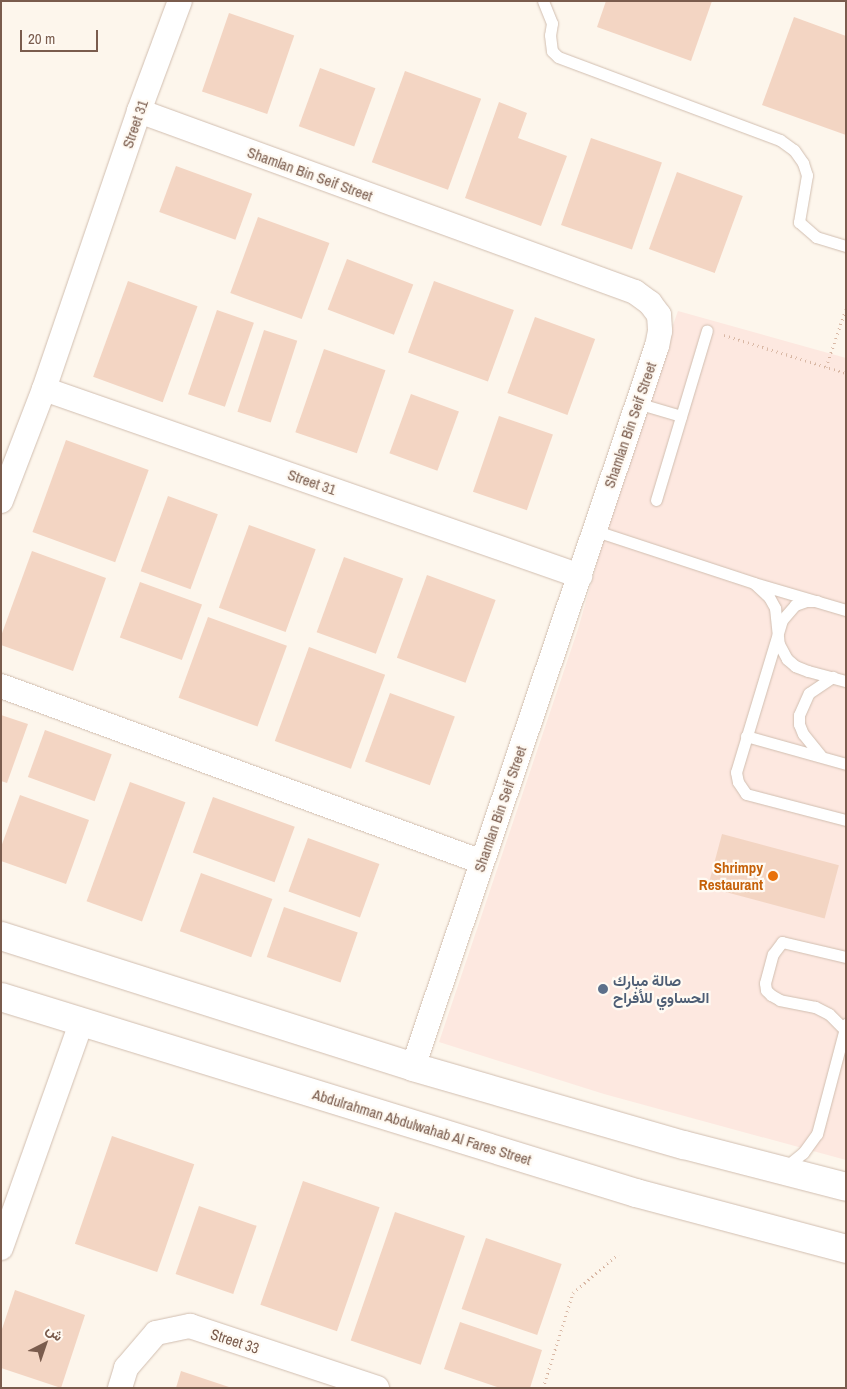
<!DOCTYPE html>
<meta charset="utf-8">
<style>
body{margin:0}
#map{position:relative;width:847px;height:1389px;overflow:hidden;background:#fdf6ec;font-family:"Archivo Narrow",Vazirmatn,sans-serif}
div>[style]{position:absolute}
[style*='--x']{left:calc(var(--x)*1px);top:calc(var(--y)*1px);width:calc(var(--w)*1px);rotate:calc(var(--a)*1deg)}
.commercial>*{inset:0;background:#fde8e0}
.building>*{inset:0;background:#f3d5c3;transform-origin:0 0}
.path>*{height:3px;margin-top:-1.5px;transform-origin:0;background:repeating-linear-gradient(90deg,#d9b8a5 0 1px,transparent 0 5px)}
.roads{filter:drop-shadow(0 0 1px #d1beb0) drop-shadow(0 0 1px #d1beb0)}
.service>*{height:11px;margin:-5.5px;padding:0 5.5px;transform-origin:5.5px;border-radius:5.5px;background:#fff}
.minor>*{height:24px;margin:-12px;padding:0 12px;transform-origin:12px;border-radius:12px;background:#fff}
.tertiary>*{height:28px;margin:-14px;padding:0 14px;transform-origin:14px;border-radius:14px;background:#fff}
.dots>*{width:14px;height:14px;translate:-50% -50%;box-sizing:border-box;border:2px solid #fffaf3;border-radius:50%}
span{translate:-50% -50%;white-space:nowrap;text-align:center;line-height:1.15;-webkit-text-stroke:4.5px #fffaf3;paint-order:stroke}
.street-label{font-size:15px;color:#7a5c4d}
.food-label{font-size:15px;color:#c56008;font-weight:700}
.right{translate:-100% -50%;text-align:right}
.service-label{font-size:15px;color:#4e5e75;font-weight:700}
.left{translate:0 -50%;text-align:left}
.frame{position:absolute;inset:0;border:2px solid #7a5c4d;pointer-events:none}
.north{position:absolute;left:20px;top:1319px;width:50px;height:50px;-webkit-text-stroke:4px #fffaf3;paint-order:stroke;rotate:41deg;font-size:14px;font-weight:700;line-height:20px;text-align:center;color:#7a5c4d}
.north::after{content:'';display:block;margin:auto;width:18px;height:22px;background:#7a5c4d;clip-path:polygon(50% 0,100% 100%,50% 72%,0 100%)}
.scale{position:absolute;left:20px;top:30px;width:78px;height:22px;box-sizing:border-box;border:2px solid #7a5c4d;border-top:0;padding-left:6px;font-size:15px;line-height:18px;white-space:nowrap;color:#7a5c4d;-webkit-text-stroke:4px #fffaf3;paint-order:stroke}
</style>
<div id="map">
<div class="commercial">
<div style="clip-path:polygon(678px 311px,846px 358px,846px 1160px,604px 1094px,439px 1042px,578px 629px,637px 424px)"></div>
</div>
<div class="building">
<div style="clip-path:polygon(606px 1px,712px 1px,691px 61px,597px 27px)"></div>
<div style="left:229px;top:13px;width:69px;height:83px;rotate:19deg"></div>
<div style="clip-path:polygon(794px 17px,846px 36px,846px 135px,762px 105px)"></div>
<div style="left:320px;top:68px;width:59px;height:62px;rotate:20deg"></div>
<div style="left:405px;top:71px;width:81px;height:97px;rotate:20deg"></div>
<div style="clip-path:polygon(499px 102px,527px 113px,518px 138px,567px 156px,541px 226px,465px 198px)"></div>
<div style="left:591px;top:138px;width:75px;height:92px;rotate:19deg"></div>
<div style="left:176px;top:166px;width:81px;height:49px;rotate:20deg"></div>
<div style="left:677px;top:172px;width:70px;height:82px;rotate:20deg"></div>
<div style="left:258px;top:217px;width:76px;height:81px;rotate:20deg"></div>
<div style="left:347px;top:259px;width:71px;height:54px;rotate:21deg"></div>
<div style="left:128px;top:281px;width:74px;height:102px;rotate:20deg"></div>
<div style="left:434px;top:281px;width:85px;height:76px;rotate:20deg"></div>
<div style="left:217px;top:310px;width:39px;height:89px;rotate:19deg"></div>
<div style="left:535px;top:317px;width:64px;height:81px;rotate:20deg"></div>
<div style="left:264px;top:330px;width:35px;height:86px;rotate:18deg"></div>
<div style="left:324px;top:349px;width:65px;height:88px;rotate:19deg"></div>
<div style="left:411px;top:394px;width:51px;height:63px;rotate:20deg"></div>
<div style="left:499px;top:416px;width:57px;height:80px;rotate:19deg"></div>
<div style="left:66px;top:440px;width:88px;height:98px;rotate:20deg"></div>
<div style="left:168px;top:496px;width:53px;height:80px;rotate:20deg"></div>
<div style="left:249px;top:525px;width:71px;height:88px;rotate:20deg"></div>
<div style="clip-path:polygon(32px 551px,106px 578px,73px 671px,1px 645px,1px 636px)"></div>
<div style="left:344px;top:557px;width:63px;height:80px;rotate:20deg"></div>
<div style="left:427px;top:575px;width:73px;height:88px;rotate:20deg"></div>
<div style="left:140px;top:582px;width:66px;height:59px;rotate:20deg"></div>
<div style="left:208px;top:617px;width:84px;height:86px;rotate:20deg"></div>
<div style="left:309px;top:647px;width:81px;height:100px;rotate:20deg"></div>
<div style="left:390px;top:693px;width:69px;height:73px;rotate:20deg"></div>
<div style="clip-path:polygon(1px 715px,28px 724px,7px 783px,1px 781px)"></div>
<div style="left:45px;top:730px;width:71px;height:50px;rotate:20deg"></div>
<div style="left:130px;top:782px;width:59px;height:127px;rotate:20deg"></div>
<div style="clip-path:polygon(20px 795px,89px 820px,66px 884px,1px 861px,1px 847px)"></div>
<div style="left:213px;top:797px;width:87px;height:59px;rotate:20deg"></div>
<div style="left:722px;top:834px;width:121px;height:55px;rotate:15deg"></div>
<div style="left:308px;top:838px;width:76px;height:57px;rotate:20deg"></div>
<div style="left:201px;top:873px;width:76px;height:62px;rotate:20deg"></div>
<div style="left:284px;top:907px;width:78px;height:53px;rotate:19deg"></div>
<div style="left:112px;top:1136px;width:87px;height:114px;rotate:19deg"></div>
<div style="left:303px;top:1181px;width:81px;height:131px;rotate:19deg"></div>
<div style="left:199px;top:1206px;width:61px;height:72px;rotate:19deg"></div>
<div style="left:395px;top:1212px;width:74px;height:136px;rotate:19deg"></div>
<div style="left:486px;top:1238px;width:80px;height:75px;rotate:19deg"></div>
<div style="clip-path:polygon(15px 1290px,85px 1315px,61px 1388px,1px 1368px,1px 1332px)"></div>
<div style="clip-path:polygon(460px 1322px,542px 1350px,530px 1388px,500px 1388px,444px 1369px)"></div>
<div style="clip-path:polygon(181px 1371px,229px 1387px,229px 1388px,176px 1388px)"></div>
</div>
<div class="path">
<div style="--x:724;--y:335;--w:128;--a:17.3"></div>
<div style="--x:826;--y:367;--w:61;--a:-71"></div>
<div style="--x:543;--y:1388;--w:100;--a:-72.5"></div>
<div style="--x:573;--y:1293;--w:60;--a:-40.9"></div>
</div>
<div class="roads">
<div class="service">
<div style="--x:543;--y:1;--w:24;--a:68"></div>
<div style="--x:552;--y:23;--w:12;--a:99"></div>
<div style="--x:550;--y:35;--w:16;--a:83"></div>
<div style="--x:552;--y:51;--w:8;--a:45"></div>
<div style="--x:558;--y:57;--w:237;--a:20.5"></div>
<div style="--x:780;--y:140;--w:17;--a:36"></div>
<div style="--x:794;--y:150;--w:16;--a:55"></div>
<div style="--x:803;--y:163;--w:13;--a:72"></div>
<div style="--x:807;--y:175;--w:48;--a:99.7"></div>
<div style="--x:799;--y:222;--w:23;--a:41"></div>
<div style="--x:816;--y:237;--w:31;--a:17"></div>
<div style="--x:637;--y:403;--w:46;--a:16.5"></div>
<div style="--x:656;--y:500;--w:177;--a:-73.3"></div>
<div style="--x:593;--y:530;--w:169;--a:18.2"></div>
<div style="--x:754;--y:583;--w:96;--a:16.4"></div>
<div style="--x:755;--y:584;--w:19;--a:43"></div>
<div style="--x:769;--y:597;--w:13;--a:61"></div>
<div style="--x:775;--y:608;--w:36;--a:84"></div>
<div style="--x:779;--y:644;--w:17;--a:62"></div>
<div style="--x:787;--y:659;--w:11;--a:41"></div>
<div style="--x:795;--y:666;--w:14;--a:21"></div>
<div style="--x:808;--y:671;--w:39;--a:15"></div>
<div style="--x:817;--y:601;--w:11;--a:180"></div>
<div style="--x:806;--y:601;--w:12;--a:160"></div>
<div style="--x:795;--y:605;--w:20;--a:131"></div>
<div style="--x:782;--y:620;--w:159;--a:106.8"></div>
<div style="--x:736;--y:772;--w:10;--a:79"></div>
<div style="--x:738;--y:782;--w:14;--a:56"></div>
<div style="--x:746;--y:794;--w:103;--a:14.6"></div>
<div style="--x:746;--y:736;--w:104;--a:15.6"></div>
<div style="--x:821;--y:756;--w:28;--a:-129"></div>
<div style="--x:803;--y:734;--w:11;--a:-112"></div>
<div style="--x:799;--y:724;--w:9;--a:-90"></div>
<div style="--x:799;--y:715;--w:24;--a:-66"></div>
<div style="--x:809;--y:693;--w:29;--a:-34"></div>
<div style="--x:844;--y:1029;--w:21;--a:-135"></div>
<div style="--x:829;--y:1014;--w:16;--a:-153"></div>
<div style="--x:815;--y:1007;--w:36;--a:-169"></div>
<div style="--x:780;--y:1000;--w:10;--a:-151"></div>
<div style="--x:771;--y:995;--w:7;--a:-135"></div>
<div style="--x:766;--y:990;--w:7;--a:-98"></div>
<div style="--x:765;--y:983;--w:30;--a:-75"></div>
<div style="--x:773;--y:954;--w:15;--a:-53"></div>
<div style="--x:782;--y:942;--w:66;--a:13.2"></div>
<div style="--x:783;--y:1169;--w:26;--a:-39"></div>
<div style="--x:803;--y:1153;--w:24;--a:-54"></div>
<div style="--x:817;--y:1134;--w:114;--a:-75.2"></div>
</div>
<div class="minor">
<div style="--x:139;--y:111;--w:528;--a:20.05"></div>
<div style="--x:635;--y:292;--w:19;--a:36"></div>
<div style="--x:650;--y:303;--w:15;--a:53"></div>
<div style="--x:659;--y:315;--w:16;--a:86"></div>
<div style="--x:660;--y:331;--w:15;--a:101"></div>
<div style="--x:657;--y:346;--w:761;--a:108.7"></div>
<div style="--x:44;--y:389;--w:568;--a:19.23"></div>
<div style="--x:1;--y:501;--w:120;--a:-69"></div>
<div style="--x:44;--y:389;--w:294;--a:-71.1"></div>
<div style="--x:139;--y:111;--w:117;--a:-69.6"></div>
<div style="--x:1;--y:686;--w:512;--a:20.1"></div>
<div style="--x:1;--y:1248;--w:239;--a:-70.4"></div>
<div style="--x:120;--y:1388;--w:21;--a:-73"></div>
<div style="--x:126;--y:1368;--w:46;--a:-49.4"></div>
<div style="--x:156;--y:1333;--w:35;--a:-12"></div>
<div style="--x:190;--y:1326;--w:197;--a:18.3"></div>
</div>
<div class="tertiary">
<div style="--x:1;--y:936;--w:432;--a:17.6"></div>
<div style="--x:413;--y:1067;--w:282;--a:16.1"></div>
<div style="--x:684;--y:1145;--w:167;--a:14.5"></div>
<div style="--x:1;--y:997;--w:665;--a:17.15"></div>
<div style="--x:636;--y:1193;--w:217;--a:14.9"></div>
</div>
</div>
<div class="dots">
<div style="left:773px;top:876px;background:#e8710a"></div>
<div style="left:603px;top:989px;background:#5c6f8a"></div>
</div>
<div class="street-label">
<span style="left:135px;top:124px;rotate:-71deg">Street 31</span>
<span style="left:310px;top:174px;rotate:20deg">Shamlan Bin Seif Street</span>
<span style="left:630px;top:425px;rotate:-71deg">Shamlan Bin Seif Street</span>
<span style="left:312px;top:482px;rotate:19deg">Street 31</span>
<span style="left:500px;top:809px;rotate:-71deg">Shamlan Bin Seif Street</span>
<span style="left:422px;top:1127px;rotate:17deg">Abdulrahman Abdulwahab Al Fares Street</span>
<span style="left:235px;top:1341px;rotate:18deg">Street 33</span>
</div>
<div class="food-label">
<span class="right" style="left:763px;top:876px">Shrimpy<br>Restaurant</span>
</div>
<div class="service-label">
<span class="left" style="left:613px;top:989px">صالة مبارك<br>الحساوي للأفراح</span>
</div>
<div class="frame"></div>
<div class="north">ش</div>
<div class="scale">20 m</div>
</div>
